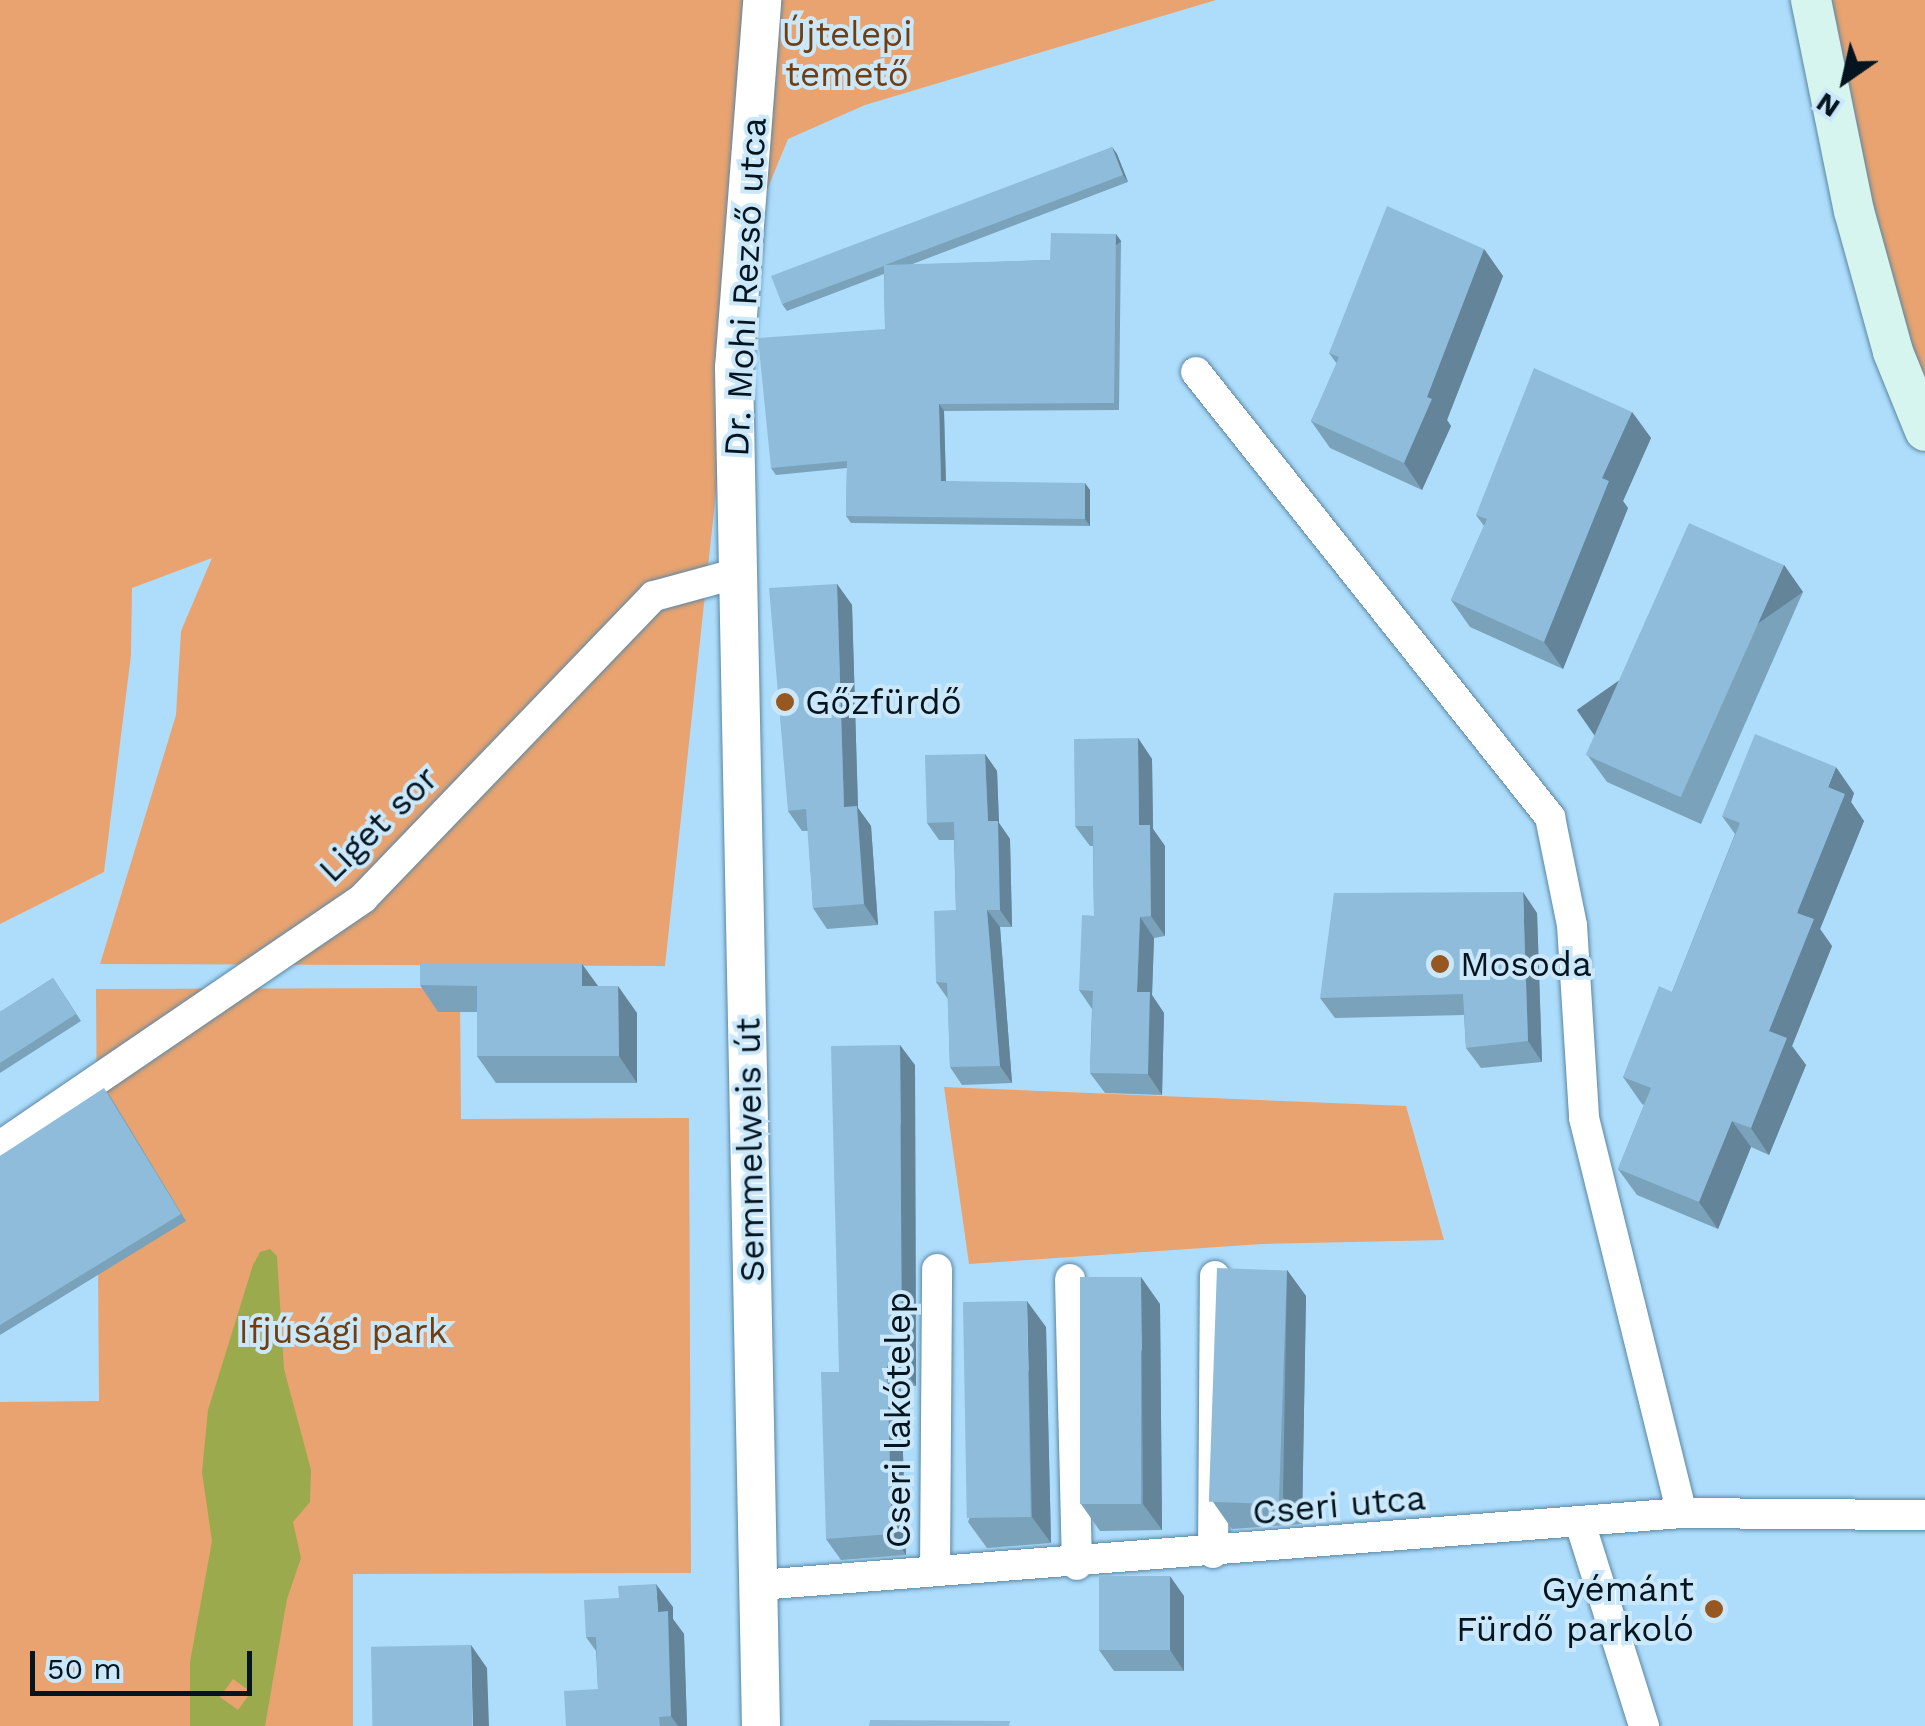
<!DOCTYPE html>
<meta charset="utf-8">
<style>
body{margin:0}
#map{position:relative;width:1925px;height:1726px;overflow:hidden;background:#aeddfc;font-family:"Work Sans",sans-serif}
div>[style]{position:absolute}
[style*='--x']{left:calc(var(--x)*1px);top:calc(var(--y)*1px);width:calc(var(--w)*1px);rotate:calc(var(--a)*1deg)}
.green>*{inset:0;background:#e8a370}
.water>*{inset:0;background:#9baa4c}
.roads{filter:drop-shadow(0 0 2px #5a87a4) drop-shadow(0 0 2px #5a87a4)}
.minor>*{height:30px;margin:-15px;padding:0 15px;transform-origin:15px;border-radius:15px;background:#fff}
.tertiary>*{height:38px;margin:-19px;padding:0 19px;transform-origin:19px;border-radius:19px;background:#fff}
.secondary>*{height:40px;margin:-20px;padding:0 20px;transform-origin:20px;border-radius:20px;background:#d6f5ee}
.wall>*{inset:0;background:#7aa2bb}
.shaded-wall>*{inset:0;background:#638499;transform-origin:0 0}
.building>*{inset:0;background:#8ebcda;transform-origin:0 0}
.dots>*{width:28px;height:28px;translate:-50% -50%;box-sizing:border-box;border:5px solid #cbe8fa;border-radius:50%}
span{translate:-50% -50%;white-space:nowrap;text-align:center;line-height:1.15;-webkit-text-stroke:8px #cbe8fa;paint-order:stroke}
.park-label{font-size:35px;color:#713e11}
.street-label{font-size:35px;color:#041520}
.poi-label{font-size:35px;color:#041520}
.left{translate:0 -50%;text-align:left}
.right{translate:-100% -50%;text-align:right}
.north{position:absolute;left:1795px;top:30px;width:100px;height:100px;-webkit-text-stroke:8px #cbe8fa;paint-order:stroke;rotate:214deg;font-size:28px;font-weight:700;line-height:40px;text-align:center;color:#041520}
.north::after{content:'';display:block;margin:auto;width:35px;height:45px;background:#041520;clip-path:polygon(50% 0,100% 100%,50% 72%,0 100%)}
.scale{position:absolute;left:30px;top:1651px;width:222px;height:45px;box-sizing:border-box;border:5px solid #041520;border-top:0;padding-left:12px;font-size:30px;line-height:35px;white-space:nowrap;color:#041520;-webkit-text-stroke:8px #cbe8fa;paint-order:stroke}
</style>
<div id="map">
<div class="green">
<div style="clip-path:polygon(0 0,1216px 0,865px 105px,788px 139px,742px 251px,665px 966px,100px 964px,176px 715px,181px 631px,212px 558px,132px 588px,131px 655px,104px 872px,0 924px)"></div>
<div style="clip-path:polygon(1811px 0,1925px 0,1925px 431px)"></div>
<div style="clip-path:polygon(460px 988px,461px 1119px,689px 1118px,691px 1573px,353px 1574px,353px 1726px,0 1726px,0 1402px,99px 1401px,96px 989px)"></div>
<div style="clip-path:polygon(944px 1087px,1406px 1106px,1444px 1240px,1262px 1244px,969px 1264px)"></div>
</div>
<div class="water">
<div style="clip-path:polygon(evenodd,270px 1249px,277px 1256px,284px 1369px,311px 1470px,310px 1502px,293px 1522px,301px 1558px,287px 1599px,265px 1726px,190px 1726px,190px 1662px,212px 1541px,202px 1472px,208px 1410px,253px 1265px,260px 1252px,270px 1249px,233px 1679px,251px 1692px,238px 1710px,220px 1697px,233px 1679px)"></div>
</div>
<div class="roads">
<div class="minor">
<div style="--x:1196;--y:372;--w:569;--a:51.5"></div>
<div style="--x:1550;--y:817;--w:110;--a:78.5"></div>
<div style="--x:1572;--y:925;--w:193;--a:86.4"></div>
<div style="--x:1584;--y:1118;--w:407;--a:76.1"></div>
<div style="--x:0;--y:1146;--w:440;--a:-34.3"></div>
<div style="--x:363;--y:898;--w:419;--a:-46.1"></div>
<div style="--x:654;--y:596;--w:84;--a:-15.2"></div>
<div style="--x:1070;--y:1279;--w:286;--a:88.6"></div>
<div style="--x:1581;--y:1526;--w:210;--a:72.5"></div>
<div style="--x:1213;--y:1553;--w:277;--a:-89.6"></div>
<div style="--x:935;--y:1571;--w:302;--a:-89.6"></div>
<div style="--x:759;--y:1585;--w:926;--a:-4.46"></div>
<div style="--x:1682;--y:1513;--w:243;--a:0.5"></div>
</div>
<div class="tertiary">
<div style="--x:761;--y:1726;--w:1358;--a:-91.14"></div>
<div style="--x:734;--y:368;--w:369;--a:-85.6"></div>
</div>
<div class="secondary">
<div style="--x:1811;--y:0;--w:215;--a:78.5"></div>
<div style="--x:1854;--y:211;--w:146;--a:74.5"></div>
<div style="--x:1893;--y:352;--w:85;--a:67.9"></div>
</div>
</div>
<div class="wall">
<div style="clip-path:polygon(1112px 147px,1117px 154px,1128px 182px,910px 265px,1050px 260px,1121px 241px,1119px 410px,944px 411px,946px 481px,1090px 490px,1090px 526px,851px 523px,846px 516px,847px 468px,776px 475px,771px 468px,885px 329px,884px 274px,787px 311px,782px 304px)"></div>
<div style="clip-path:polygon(1484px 249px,1503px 276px,1447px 420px,1451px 426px,1422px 490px,1330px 448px,1311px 421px,1337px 364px,1329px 353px)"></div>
<div style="clip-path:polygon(1632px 412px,1651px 438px,1623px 501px,1628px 508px,1563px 669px,1470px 627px,1451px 600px,1484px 526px,1476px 515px)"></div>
<div style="clip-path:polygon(1784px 565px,1803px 592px,1701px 824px,1607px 782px,1588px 756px)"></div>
<div style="clip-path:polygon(837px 584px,852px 605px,858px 808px,871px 826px,878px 925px,827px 929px,813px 908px,808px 831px,802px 831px,788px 811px)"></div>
<div style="clip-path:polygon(1138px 738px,1152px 759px,1153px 829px,1165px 846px,1165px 936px,1154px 938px,1152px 995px,1164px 1013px,1162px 1095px,1105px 1093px,1090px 1073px,1092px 1009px,1079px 990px,1094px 916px,1093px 846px,1090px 846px,1075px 826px)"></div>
<div style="clip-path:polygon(985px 754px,997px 771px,999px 823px,1010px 839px,1012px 927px,1000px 927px,1012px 1083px,962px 1085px,950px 1067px,948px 999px,936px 982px,956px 910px,954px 840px,939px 840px,927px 823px)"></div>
<div style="clip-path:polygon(1854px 793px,1851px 802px,1864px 821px,1820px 929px,1832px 946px,1792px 1046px,1806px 1065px,1769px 1155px,1751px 1147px,1718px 1229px,1637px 1195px,1618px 1169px,1644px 1105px,1642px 1104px,1623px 1077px,1672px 992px,1735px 834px,1722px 816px)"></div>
<div style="clip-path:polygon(1537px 913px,1542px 1062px,1481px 1068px,1466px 1048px,1464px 1015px,1335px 1018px,1320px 998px)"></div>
<div style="clip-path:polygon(582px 964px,597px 986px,637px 1013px,637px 1083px,496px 1083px,477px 1056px,477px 1012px,438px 1012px,420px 985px)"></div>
<div style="clip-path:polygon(53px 978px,81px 1021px,0 1073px,0 1012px)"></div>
<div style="clip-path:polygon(915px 1065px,916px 1386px,901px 1386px,906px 1555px,841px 1560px,826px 1539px,839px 1372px)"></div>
<div style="clip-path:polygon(109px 1094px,186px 1221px,0 1335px,0 1156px)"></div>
<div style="clip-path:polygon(1287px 1270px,1306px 1296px,1302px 1524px,1232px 1529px,1213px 1502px)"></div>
<div style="clip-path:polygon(1160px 1304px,1162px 1530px,1100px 1531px,1081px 1504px)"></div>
<div style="clip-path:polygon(1046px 1327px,1051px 1543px,987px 1548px,968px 1522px)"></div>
<div style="clip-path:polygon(1184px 1596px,1184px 1671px,1114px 1671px,1099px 1650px)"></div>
<div style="clip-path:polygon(673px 1607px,673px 1619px,684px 1634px,687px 1726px,566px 1726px,598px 1689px,596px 1651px,586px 1637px)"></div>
</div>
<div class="shaded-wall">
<div style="clip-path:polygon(1112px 147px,1117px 154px,1128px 182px,1123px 175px)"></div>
<div style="left:1116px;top:234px;width:9px;height:169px;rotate:54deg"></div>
<div style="clip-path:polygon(1484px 249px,1503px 276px,1447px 420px,1451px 426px,1422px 490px,1404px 463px,1427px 397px)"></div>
<div style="clip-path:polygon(939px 404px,944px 411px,946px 488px,941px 481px)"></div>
<div style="clip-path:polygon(1632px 412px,1651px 438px,1623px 501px,1628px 508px,1563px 669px,1544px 642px,1602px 478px)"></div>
<div style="clip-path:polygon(1085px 483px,1090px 490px,1090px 526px,1085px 519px)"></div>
<div style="left:1784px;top:565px;width:33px;height:253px;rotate:55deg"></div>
<div style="clip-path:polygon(837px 584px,852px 605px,858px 808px,871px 826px,878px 925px,864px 904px,844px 807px)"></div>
<div style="clip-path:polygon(1138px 738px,1152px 759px,1153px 829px,1165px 846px,1165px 936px,1151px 916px,1139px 825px)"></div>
<div style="clip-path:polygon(985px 754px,997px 771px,999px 823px,1010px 839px,1012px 927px,1000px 910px,988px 821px)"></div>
<div style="clip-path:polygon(1836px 767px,1854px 793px,1851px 802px,1864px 821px,1820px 929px,1832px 946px,1792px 1046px,1806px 1065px,1769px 1155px,1751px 1128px,1769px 1031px,1828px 787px)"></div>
<div style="clip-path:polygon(1523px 892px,1537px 913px,1542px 1062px,1528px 1041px)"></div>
<div style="clip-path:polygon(987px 910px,1000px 927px,1012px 1083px,1000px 1066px)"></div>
<div style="clip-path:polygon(1140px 917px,1154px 938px,1152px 995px,1164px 1013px,1162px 1095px,1148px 1074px,1137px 992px)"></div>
<div style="clip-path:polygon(582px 964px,601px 990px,582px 986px)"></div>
<div style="clip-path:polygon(618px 986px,637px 1013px,637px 1083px,619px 1056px)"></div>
<div style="clip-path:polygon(900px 1045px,915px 1065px,916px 1386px,902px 1366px)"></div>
<div style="clip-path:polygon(1732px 1121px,1751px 1147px,1718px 1229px,1699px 1202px)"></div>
<div style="clip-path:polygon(1287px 1270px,1306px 1296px,1302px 1524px,1283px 1497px)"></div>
<div style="clip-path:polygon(1141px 1277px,1160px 1304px,1162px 1530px,1143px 1504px)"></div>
<div style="clip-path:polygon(1027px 1301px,1046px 1327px,1051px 1543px,1032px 1517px)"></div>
<div style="clip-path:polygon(887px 1366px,901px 1386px,906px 1555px,892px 1534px)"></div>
<div style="clip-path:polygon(1170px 1576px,1184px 1596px,1184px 1671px,1170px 1650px)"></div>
<div style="clip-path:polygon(656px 1584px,673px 1607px,673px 1619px,684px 1634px,687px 1726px,678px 1726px,671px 1716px,658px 1612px)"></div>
<div style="clip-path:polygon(471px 1645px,487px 1668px,489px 1726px,473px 1726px)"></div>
</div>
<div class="building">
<div style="clip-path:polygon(1112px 147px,1123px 175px,885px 265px,1050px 260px,1051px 233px,1116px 234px,1114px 403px,939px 404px,941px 481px,1085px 483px,1085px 519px,846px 516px,847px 461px,771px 468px,758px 338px,885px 329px,884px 266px,782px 304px,771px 276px)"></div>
<div style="clip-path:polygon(1387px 206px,1484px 249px,1427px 397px,1432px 399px,1404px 463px,1311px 421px,1339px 357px,1329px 353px)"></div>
<div style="clip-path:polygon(1534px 368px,1632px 412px,1602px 478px,1609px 481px,1544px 642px,1451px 600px,1487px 519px,1476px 515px)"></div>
<div style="left:1689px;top:523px;width:104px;height:254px;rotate:24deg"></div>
<div style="clip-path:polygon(837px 584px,844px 807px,857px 806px,864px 904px,813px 908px,806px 809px,788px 811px,769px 588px)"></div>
<div style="clip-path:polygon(1755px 734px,1836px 767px,1828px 787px,1845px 794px,1797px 913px,1814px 919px,1769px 1031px,1787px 1038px,1751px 1128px,1732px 1121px,1699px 1202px,1618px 1169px,1651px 1088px,1623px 1077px,1659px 986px,1672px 992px,1740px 823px,1722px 816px)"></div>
<div style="clip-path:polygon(1138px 738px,1139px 825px,1150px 825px,1151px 916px,1140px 917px,1137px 992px,1150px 992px,1148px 1074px,1090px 1073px,1093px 991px,1079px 990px,1082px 915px,1094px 916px,1093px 826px,1075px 826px,1074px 739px)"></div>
<div style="clip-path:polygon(985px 754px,988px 821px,998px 821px,1000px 910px,987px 910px,1000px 1066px,950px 1067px,947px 983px,936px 982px,934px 911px,956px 910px,954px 822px,927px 823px,925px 755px)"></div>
<div style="clip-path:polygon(1523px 892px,1528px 1041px,1466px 1048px,1463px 994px,1320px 998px,1334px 893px)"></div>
<div style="clip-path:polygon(420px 964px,582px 964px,582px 986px,618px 986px,619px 1056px,477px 1056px,477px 986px,420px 985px)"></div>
<div style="clip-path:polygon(53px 978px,76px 1014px,0 1063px,0 1012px)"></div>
<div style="clip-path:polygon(900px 1045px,902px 1366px,887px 1366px,892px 1534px,826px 1539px,821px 1372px,839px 1372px,831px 1046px)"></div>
<div style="clip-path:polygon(104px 1088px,181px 1214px,0 1325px,0 1156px)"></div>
<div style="left:1217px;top:1268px;width:70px;height:234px;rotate:2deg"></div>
<div style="left:1080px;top:1277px;width:61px;height:227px"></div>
<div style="left:1027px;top:1301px;width:216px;height:64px;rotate:89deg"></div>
<div style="left:1099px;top:1576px;width:71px;height:74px"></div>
<div style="clip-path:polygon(656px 1584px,658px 1612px,668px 1611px,671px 1716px,659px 1717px,660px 1726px,566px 1726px,564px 1691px,598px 1689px,596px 1637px,586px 1637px,584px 1600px,619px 1598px,618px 1586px)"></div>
<div style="left:471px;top:1645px;width:81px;height:100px;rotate:89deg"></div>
<div style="clip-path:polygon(870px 1720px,1010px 1721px,1009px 1726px,869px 1726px)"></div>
</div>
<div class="dots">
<div style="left:785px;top:702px;background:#975720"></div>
<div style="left:1440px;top:964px;background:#975720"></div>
<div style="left:1714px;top:1609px;background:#975720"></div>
</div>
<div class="park-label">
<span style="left:847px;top:54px">Újtelepi<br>temető</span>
<span style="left:343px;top:1331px">Ifjúsági park</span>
</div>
<div class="street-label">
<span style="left:745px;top:287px;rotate:-87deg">Dr. Mohi Rezső utca</span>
<span style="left:378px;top:824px;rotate:-44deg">Liget sor</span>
<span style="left:750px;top:1150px;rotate:-91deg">Semmelweis út</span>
<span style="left:898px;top:1420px;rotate:-90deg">Cseri lakótelep</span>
<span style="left:1339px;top:1505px;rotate:-5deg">Cseri utca</span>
</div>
<div class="poi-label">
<span class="left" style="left:805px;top:702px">Gőzfürdő</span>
<span class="left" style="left:1460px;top:964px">Mosoda</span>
<span class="right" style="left:1694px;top:1609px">Gyémánt<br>Fürdő parkoló</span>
</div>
<div class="north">N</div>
<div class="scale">50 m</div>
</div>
